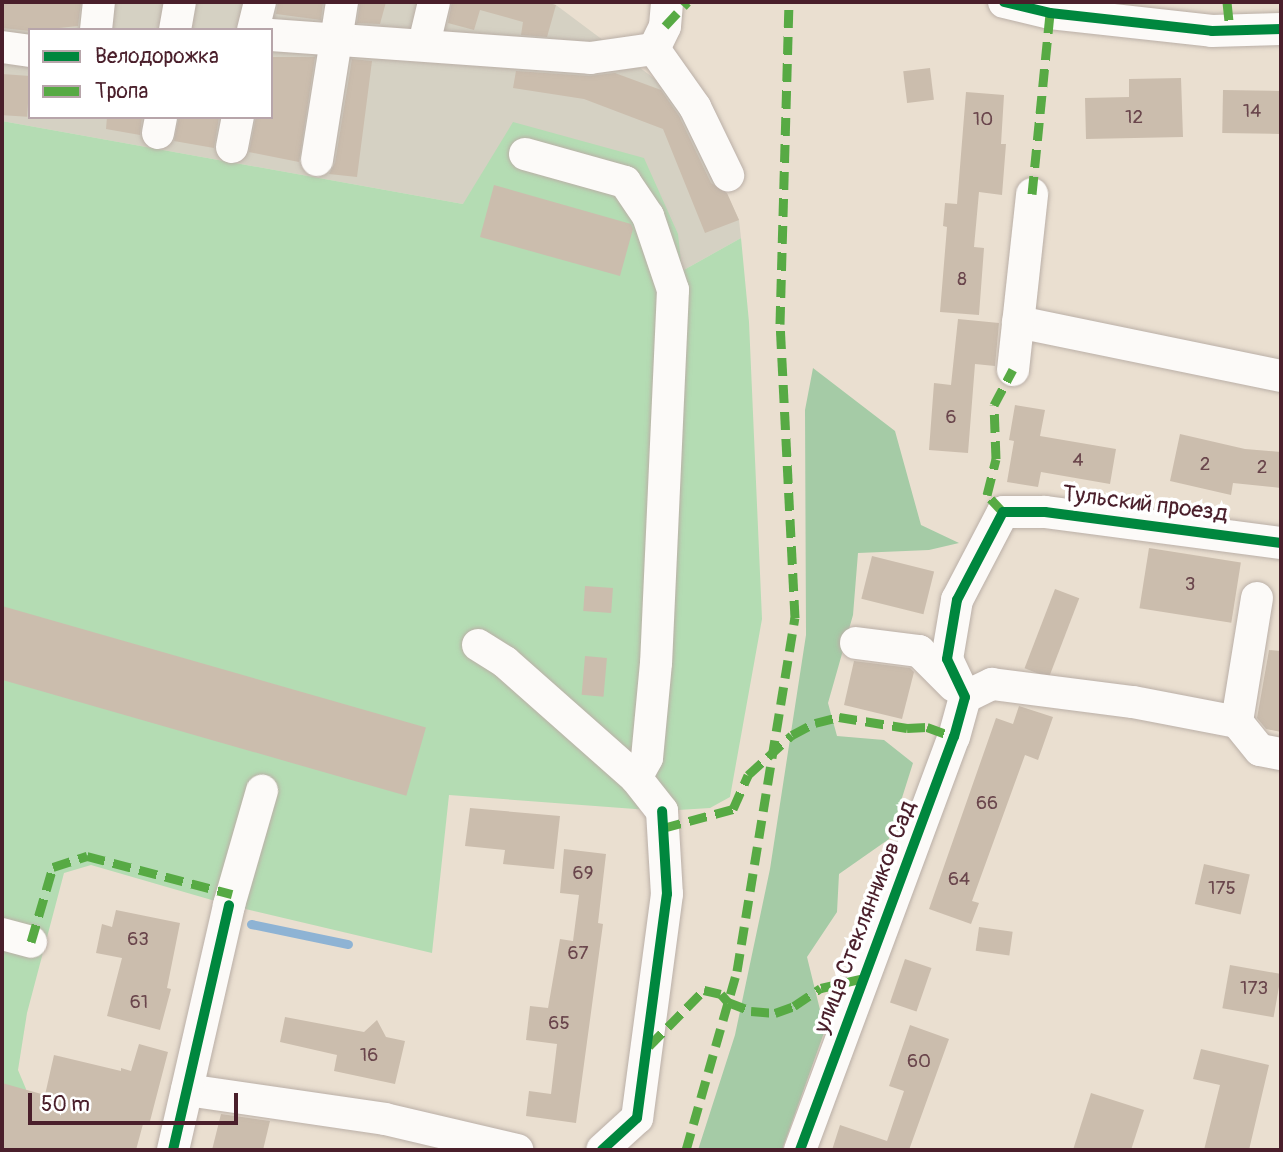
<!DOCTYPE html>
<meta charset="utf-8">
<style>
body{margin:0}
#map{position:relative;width:1283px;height:1152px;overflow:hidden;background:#eadfd0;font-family:Pangolin,sans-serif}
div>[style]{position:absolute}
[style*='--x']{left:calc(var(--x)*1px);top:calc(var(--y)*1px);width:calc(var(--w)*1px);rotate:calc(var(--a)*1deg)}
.industrial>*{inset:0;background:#d5d1c3}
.green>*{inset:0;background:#b4dcb3}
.forest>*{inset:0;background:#a5cba6}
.stream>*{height:9px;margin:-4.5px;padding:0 4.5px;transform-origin:4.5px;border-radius:4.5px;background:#8eb3d4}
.building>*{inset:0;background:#cbbdad;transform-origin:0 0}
.roads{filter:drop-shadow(0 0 2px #baafa7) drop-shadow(0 0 2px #baafa7)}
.minor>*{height:32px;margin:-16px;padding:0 16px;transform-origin:16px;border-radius:16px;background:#fcfaf8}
.quiet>*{height:9px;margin-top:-4.5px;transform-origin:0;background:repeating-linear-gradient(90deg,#57aa44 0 18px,transparent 0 27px)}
.cycleway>*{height:10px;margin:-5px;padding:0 5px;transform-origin:5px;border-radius:5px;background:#00873e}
span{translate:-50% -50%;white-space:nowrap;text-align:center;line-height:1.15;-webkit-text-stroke:7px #fff;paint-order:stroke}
.number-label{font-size:19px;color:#6a464c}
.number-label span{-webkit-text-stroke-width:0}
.street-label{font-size:23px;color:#4a1f2b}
.frame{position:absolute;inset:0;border:4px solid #4a1f2b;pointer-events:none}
.legend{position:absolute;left:28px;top:28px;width:245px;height:91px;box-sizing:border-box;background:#fff;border:2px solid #b7a5aa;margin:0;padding:9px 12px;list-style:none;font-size:21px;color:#4a1f2b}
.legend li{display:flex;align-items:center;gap:14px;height:35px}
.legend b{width:35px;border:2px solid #b7a5aa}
.scale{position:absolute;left:28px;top:1093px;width:210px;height:32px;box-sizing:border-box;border:4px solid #4a1f2b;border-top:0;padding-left:9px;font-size:21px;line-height:24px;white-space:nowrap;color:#4a1f2b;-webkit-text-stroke:5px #fff;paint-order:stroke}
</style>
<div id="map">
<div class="industrial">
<div style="clip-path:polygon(evenodd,2px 2px,547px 2px,556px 5px,683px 100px,739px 220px,741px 238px,682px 271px,463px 204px,2px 121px,2px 2px,30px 30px,271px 30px,271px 117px,30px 117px,30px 30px)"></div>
</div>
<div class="green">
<div style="clip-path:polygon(2px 121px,463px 204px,513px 122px,644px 158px,678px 234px,682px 271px,741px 238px,749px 322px,762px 619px,730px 797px,710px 808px,662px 811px,449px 795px,432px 953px,229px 905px,91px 865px,64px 873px,27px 1013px,18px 1070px,26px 1089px,14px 1150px,2px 1150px)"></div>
</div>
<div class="forest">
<div style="clip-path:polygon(813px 368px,895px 431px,921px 525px,959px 543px,929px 550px,858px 553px,853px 615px,828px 703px,837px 736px,884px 740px,913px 763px,889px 839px,839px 874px,837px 912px,807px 957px,825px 1030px,782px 1150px,698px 1150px,735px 1035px,770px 869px,806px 635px,805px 410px)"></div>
</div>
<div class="stream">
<div style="--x:251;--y:924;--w:99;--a:11.7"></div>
</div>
<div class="building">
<div style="clip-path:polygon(2px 2px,81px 2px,78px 26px,30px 31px,2px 28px)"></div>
<div style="clip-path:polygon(278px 2px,323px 2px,321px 20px,276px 14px)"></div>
<div style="clip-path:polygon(360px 2px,386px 2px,380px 24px,357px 23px)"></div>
<div style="clip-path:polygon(452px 2px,544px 2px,556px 5px,547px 37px,521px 35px,523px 22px,480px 10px,474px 30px,448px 23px)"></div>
<div style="clip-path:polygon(271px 57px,315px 57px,299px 162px,249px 152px,256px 117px,271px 117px)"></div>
<div style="clip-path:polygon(352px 59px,372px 61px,357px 177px,329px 174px,335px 163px)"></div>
<div style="left:930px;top:68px;width:32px;height:27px;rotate:83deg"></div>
<div style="clip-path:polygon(516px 71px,589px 76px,615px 73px,661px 90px,679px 116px,711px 183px,727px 193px,739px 220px,705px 233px,663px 129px,584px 99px,513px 88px)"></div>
<div style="left:2px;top:74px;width:28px;height:41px;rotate:4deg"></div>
<div style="clip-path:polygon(1181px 78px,1183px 137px,1086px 139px,1085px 98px,1129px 97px,1129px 79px)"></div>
<div style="left:1223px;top:90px;width:58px;height:43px;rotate:1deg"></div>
<div style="clip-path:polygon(966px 92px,1004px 95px,1001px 144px,1006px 144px,1002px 195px,979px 192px,974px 247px,984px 248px,979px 315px,940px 312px,947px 227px,943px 226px,945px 203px,957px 204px)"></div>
<div style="clip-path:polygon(107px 117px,142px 117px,140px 135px,106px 129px)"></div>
<div style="clip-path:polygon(179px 117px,219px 117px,214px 148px,174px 141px)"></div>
<div style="clip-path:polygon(494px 185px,631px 224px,633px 229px,620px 276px,480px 237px)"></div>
<div style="clip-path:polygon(958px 319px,999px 323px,995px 366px,975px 364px,968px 453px,929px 450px,934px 383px,951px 385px)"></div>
<div style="clip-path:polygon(1015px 405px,1045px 410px,1040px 436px,1116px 449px,1110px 484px,1041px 472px,1038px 487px,1007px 482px,1014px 441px,1009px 440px)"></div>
<div style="clip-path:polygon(1180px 434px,1245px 449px,1281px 452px,1281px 488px,1233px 483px,1231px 495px,1170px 481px)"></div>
<div style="left:1149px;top:548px;width:93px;height:61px;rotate:9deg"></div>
<div style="left:872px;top:556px;width:64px;height:44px;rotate:14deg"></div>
<div style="left:585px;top:586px;width:28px;height:25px;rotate:4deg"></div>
<div style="left:1055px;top:589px;width:26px;height:85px;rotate:21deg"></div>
<div style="left:2px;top:606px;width:441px;height:71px;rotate:16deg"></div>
<div style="clip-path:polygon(1269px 650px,1281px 651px,1281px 732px,1266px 729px,1257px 718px)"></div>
<div style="left:585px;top:656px;width:22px;height:39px;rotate:5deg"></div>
<div style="clip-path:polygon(854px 661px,910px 668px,914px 672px,902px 719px,844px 705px)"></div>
<div style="clip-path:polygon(1019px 706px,1053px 717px,1038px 760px,1025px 755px,972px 901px,979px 903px,971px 924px,929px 909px,996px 718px,1013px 724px)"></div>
<div style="clip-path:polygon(470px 808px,560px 816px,554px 869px,503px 864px,505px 850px,465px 846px)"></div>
<div style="clip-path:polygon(564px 849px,606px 854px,598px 923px,603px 924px,576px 1123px,526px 1116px,529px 1091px,551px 1094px,557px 1044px,526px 1040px,530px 1006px,548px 1008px,560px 939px,573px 941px,579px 895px,560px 893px)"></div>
<div style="left:1204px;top:864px;width:47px;height:41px;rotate:13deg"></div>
<div style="clip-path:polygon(116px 910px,180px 923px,167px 988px,171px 989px,160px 1030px,107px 1016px,122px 958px,96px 953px,102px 924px,112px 927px)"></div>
<div style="left:979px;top:927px;width:34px;height:24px;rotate:8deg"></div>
<div style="left:905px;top:959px;width:28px;height:46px;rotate:19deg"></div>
<div style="left:1230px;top:965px;width:52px;height:44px;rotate:10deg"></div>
<div style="clip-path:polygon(285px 1017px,364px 1032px,377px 1020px,386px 1037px,405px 1041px,395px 1084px,334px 1071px,337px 1055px,280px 1042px)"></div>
<div style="clip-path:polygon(910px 1025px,949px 1039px,909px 1150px,832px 1150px,840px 1125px,887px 1141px,904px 1091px,889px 1086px)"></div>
<div style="clip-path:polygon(139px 1044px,168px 1052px,149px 1125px,143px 1124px,136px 1150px,2px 1150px,2px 1083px,45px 1095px,54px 1055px,121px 1071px,121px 1068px,131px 1071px)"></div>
<div style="clip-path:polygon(1201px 1049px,1269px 1065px,1249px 1150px,1204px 1150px,1220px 1085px,1193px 1079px)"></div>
<div style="clip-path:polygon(1091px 1093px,1144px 1110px,1131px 1150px,1073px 1150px)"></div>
<div style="clip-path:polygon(221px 1114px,270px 1121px,263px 1150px,212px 1150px)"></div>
</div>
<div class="roads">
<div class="minor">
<div style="--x:1004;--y:2;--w:47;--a:13.4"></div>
<div style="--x:1050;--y:13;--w:163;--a:6.3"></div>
<div style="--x:1212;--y:31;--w:69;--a:-1.7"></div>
<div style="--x:96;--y:30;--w:28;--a:-84"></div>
<div style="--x:175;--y:30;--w:28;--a:-80"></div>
<div style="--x:253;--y:30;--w:29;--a:-76"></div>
<div style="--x:271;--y:35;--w:320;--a:4.1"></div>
<div style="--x:590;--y:58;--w:65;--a:-8"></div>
<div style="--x:654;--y:49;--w:25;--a:-64"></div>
<div style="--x:665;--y:26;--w:24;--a:-85"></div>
<div style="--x:424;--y:44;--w:43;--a:-76.6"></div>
<div style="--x:2;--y:47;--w:28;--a:8"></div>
<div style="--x:654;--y:49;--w:71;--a:54.7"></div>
<div style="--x:695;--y:107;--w:76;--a:64.1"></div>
<div style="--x:158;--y:133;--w:16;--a:-79"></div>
<div style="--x:232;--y:147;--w:31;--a:-79"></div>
<div style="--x:525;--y:154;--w:104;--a:15.6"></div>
<div style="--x:625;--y:182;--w:41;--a:55.9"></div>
<div style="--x:648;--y:216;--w:78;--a:71.3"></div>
<div style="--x:673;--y:290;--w:373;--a:92.6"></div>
<div style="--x:656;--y:663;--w:95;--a:95.4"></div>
<div style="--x:647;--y:758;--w:23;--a:119"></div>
<div style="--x:317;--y:160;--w:160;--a:-81"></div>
<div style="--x:1018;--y:322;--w:268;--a:11.6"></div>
<div style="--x:1013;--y:370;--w:177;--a:-83.8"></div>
<div style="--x:1257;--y:598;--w:126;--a:99.2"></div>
<div style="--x:1237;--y:722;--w:36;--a:51"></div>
<div style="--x:1260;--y:750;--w:21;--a:11"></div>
<div style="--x:856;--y:643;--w:64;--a:7.2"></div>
<div style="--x:919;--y:651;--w:49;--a:45"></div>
<div style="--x:478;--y:645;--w:32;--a:32"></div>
<div style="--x:505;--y:662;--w:175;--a:41.5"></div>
<div style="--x:636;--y:778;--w:42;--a:51.8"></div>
<div style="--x:662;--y:811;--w:83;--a:86.6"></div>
<div style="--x:667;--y:894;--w:226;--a:97.6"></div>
<div style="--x:637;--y:1118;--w:47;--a:137.6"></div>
<div style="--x:965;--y:697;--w:42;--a:-115.3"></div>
<div style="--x:947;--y:659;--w:60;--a:-80.4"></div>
<div style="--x:957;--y:600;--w:99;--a:-62.4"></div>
<div style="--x:1003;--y:512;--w:42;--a:0"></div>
<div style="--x:1045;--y:512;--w:238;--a:7.5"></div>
<div style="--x:965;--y:697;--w:30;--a:-26"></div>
<div style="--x:992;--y:684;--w:142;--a:7.3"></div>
<div style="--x:1133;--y:702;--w:106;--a:10.9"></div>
<div style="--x:2;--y:934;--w:30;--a:15"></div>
<div style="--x:187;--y:1090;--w:200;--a:8.3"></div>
<div style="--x:385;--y:1119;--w:136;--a:13.2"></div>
<div style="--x:173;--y:1150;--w:251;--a:-77.1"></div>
<div style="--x:229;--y:905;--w:119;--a:-73.9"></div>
<div style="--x:800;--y:1150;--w:441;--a:-69.6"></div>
<div style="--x:954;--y:737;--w:41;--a:-74.6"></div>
</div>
</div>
<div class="quiet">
<div style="--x:1227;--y:2;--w:28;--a:84"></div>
<div style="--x:665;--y:26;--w:33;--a:-47"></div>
<div style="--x:1032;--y:194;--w:182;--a:-84.3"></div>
<div style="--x:1003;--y:512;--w:23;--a:-133"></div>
<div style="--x:987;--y:495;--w:37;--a:-76"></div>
<div style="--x:996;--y:459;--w:54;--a:-92.1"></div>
<div style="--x:994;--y:405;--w:40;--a:-62"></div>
<div style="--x:663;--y:828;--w:73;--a:-15.2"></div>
<div style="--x:733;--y:809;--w:37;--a:-66"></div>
<div style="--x:748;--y:775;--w:59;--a:-42.3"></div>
<div style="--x:792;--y:735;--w:26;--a:-28"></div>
<div style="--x:815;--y:723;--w:25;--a:-14"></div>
<div style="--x:839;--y:717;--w:69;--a:9.2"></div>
<div style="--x:907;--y:728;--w:20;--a:-3"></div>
<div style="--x:927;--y:727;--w:29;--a:20"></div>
<div style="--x:31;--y:942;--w:78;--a:-73.7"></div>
<div style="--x:53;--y:867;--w:36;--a:-18"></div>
<div style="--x:87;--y:856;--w:150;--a:14.7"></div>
<div style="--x:649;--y:1046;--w:78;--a:-45.5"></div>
<div style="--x:704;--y:990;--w:17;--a:13"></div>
<div style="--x:721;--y:994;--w:11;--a:49"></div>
<div style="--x:728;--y:1002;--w:25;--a:21"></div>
<div style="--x:751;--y:1011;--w:24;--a:5"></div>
<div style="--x:775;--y:1013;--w:20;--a:-20"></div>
<div style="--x:794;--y:1006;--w:32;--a:-34"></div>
<div style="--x:821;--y:988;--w:44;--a:-13.1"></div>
<div style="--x:686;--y:1150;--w:186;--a:-74.1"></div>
<div style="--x:737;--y:971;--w:358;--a:-80.7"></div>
<div style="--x:795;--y:618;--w:294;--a:-92.9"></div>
<div style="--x:780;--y:324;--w:322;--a:-88.4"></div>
</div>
<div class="cycleway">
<div style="--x:1004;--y:2;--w:47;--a:13.4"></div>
<div style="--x:1050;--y:13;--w:163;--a:6.3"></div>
<div style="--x:1212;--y:31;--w:69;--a:-1.7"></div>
<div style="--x:173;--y:1150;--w:251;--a:-77.1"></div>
<div style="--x:602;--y:1150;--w:47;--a:-42.4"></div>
<div style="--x:637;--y:1118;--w:226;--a:-82.4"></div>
<div style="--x:667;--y:894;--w:83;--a:-93.4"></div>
<div style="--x:800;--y:1150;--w:441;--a:-69.6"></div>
<div style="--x:954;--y:737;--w:41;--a:-74.6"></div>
<div style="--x:965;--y:697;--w:42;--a:-115.3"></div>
<div style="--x:947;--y:659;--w:60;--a:-80.4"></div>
<div style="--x:957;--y:600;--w:99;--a:-62.4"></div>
<div style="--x:1003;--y:512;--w:42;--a:0"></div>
<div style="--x:1045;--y:512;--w:238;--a:7.5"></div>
</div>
<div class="number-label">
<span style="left:1252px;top:112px">14</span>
<span style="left:1134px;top:118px">12</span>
<span style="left:983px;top:120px">10</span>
<span style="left:962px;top:280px">8</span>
<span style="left:951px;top:418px">6</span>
<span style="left:1078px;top:461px">4</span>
<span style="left:1205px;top:465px">2</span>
<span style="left:1262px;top:468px">2</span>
<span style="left:1190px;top:585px">3</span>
<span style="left:987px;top:804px">66</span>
<span style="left:583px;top:874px">69</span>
<span style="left:959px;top:880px">64</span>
<span style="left:1222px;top:889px">175</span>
<span style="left:138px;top:940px">63</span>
<span style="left:578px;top:954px">67</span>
<span style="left:1254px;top:989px">173</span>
<span style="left:139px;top:1003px">61</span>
<span style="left:559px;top:1024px">65</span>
<span style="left:369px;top:1056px">16</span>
<span style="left:919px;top:1062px">60</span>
</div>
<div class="street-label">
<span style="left:1145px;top:504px;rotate:7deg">Тульский проезд</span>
<span style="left:865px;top:917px;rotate:-69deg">улица Стеклянников Сад</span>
</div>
<div class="frame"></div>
<ul class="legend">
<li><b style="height:9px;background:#00873e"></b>Велодорожка</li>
<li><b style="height:9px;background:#57aa44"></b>Тропа</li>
</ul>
<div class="scale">50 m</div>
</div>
